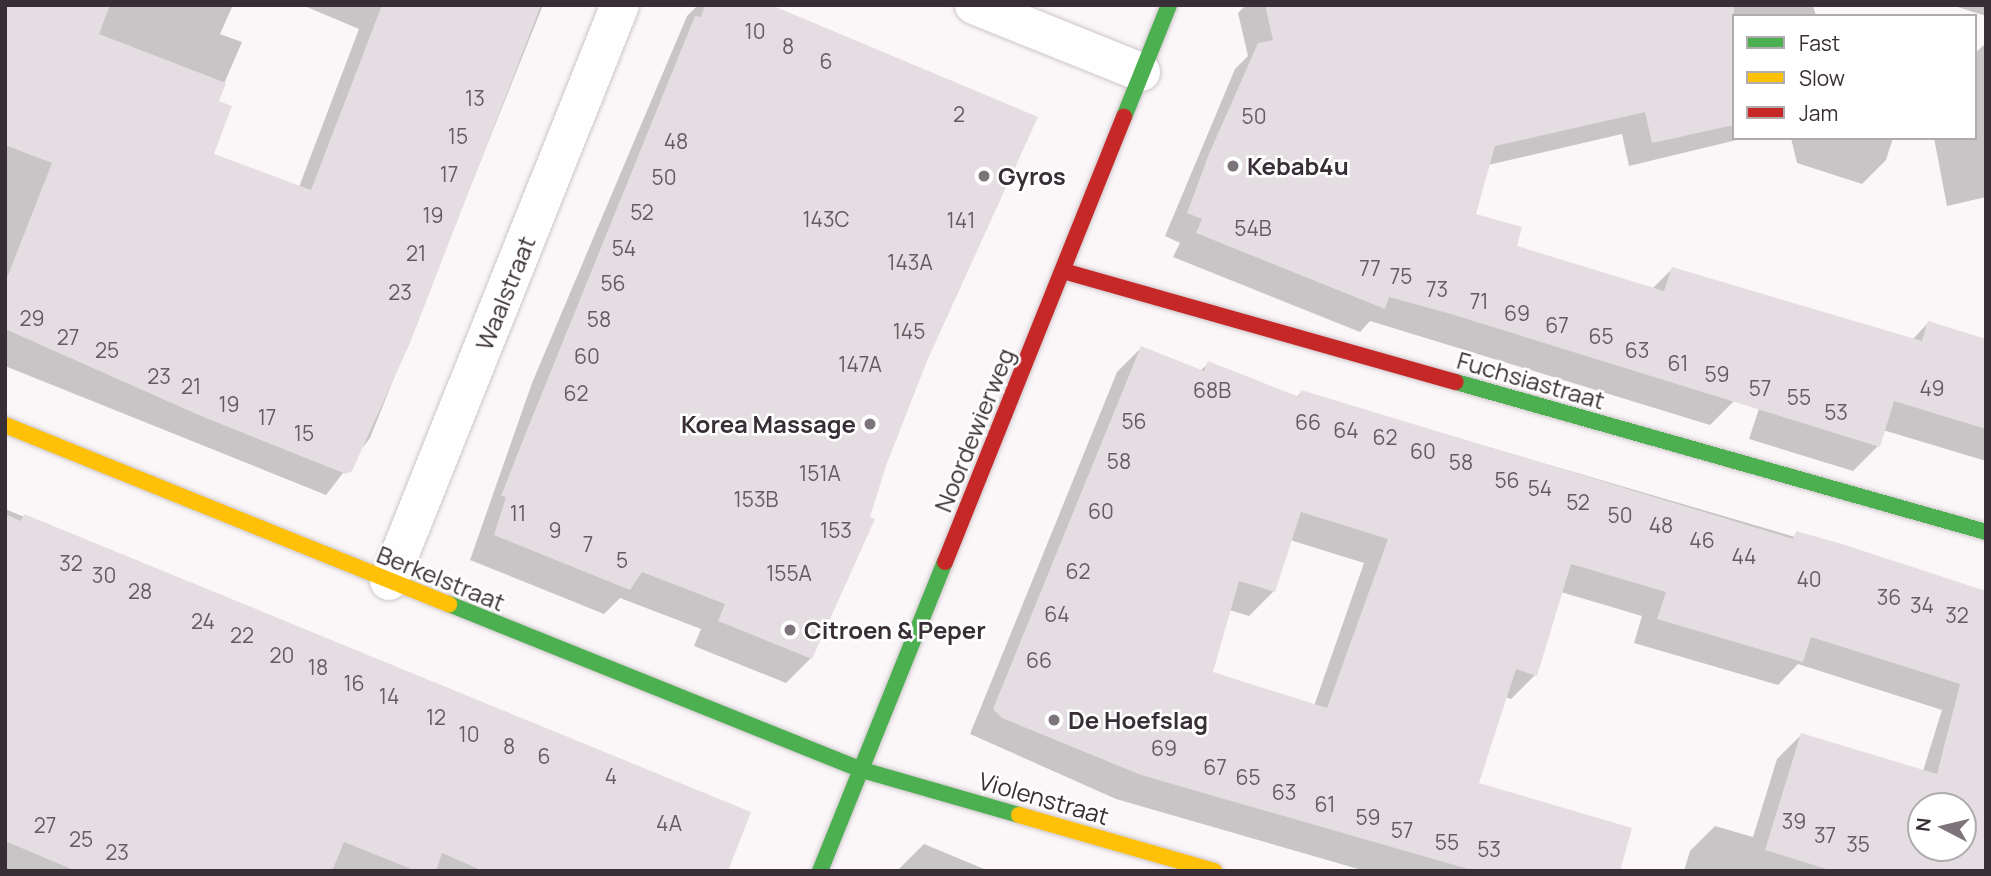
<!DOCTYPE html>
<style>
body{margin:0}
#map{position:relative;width:1991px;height:876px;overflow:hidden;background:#fbf7f9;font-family:Manrope,sans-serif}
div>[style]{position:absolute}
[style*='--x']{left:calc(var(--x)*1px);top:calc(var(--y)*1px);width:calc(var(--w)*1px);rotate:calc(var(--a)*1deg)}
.shadow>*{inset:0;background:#0003}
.building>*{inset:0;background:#e4dde1}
.roads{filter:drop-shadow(0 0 2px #cdc6ca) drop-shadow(0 0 2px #cdc6ca)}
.street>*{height:38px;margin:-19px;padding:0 19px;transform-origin:19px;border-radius:19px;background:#fefefe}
.fast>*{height:16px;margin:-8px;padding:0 8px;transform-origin:8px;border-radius:8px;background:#4caf50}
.slow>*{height:16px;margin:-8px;padding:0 8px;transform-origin:8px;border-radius:8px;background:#ffc107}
.jam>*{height:16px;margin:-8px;padding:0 8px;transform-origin:8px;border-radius:8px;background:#c62828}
.dots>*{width:19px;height:19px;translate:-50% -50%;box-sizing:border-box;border:4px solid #fff;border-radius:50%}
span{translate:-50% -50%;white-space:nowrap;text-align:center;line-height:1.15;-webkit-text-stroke:5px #fff;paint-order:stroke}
.number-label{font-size:21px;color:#655c62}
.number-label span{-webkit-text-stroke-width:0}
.poi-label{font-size:24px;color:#382e35;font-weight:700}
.left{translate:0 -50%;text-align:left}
.right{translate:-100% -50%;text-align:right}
.street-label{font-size:24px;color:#382e35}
.frame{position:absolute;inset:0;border:7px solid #382e35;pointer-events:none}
.legend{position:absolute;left:1732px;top:14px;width:245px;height:126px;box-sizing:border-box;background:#fff;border:2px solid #afabae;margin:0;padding:9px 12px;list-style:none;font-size:21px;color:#382e35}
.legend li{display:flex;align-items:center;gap:14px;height:35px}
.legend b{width:35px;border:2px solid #afabae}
.north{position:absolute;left:1907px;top:792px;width:70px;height:70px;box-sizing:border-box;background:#fff;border:2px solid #afabae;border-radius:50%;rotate:277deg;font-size:19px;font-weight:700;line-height:28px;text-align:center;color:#382e35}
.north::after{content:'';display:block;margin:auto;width:24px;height:32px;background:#7c747a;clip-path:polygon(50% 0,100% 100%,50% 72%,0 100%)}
</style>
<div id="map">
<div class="shadow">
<div style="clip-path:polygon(5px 5px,233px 5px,220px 34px,242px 42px,216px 102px,212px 155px,299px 187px,359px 29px,302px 5px,543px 5px,370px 438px,326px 495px,5px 366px)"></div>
<div style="clip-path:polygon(698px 5px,765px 5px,925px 361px,885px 466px,868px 518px,873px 519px,811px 658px,786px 683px,694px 646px,701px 629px,620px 598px,604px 614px,470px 560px,532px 383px,687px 16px)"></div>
<div style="clip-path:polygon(1246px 5px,1813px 5px,1816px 16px,1734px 16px,1734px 138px,1745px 138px,1629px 166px,1622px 134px,1488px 165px,1474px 216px,1515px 247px,1652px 289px,1672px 269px,1734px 401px,1710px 425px,1370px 321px,1360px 332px,1173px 257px,1180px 243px,1165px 236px,1235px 69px,1248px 56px,1238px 13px)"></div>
<div style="clip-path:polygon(1951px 5px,1986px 5px,1986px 16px)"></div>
<div style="clip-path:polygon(1986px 43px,1986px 197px,1947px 206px,1934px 138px,1975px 138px,1975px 53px)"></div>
<div style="clip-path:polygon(1791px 138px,1893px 138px,1886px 160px,1862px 184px,1797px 163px)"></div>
<div style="clip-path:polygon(1928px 323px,1986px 341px,1986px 461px,1883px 430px,1878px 446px,1853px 471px,1749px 439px,1784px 333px,1912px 340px)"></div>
<div style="clip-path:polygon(evenodd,1141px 348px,1200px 371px,1209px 363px,1296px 398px,1301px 392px,1986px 593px,1986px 871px,1684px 871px,1690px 851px,1715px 826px,1753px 837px,1777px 759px,1801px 735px,1923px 771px,1942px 710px,1798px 664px,1778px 685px,1634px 643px,1642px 616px,1561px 592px,1535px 675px,1511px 699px,1505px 697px,1477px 784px,1618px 871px,1365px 871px,1116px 799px,970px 734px,1117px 372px,1141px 348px,1290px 540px,1364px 563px,1314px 706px,1211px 673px,1229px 610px,1249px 616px,1274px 591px,1290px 540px,1141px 348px,1921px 806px,1963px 806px,1963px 848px,1921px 848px,1921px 806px)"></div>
<div style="clip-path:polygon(5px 509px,749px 813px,725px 871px,5px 871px)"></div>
<div style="clip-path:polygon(924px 844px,989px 871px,897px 871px)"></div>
</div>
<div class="building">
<div style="clip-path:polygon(5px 5px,110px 5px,99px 34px,226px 83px,219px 101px,232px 106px,214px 154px,311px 190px,382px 5px,541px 5px,410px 343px,352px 471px,346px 474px,201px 416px,5px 329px,5px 283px,52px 163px,5px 145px)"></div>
<div style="clip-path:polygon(705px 5px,771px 5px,1038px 117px,927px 361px,886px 466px,870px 517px,875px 519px,812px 659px,718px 621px,725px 604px,642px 572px,630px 590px,494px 535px,506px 497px,501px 496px,527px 430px,695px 16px,701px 17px)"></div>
<div style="clip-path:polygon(1265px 5px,1734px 5px,1734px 125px,1652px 143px,1645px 112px,1495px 146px,1476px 214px,1522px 227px,1517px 246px,1664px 291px,1672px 267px,1922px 341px,1928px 321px,1986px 339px,1986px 429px,1894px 401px,1880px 447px,1451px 314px,1389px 297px,1385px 309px,1196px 233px,1202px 219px,1187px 213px,1209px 154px,1258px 43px,1273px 40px)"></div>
<div style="clip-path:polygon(evenodd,1141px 346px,1204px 371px,1208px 361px,1299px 397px,1301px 390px,1793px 539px,1796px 531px,1842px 544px,1986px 591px,1986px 871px,1833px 871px,1765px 850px,1801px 733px,1937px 774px,1960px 684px,1811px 637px,1803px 662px,1657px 619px,1666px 592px,1571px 564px,1537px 676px,1516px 669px,1479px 783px,1632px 828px,1620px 871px,1475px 871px,1141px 775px,1002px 718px,993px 709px,1141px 346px,1301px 512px,1388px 539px,1327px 708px,1213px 672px,1239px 581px,1275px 592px,1301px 512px,1141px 346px,1921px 806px,1963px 806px,1963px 848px,1921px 848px,1921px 806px)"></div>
<div style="clip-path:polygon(5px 514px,21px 521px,24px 514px,751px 812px,728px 871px,483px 871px,442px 853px,436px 871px,416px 871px,344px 842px,332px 871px,76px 871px,5px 841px)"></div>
</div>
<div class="roads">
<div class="street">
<div style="--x:974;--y:5;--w:180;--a:21.9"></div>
<div style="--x:389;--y:581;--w:621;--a:-68.15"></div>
</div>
<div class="fast">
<div style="--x:1124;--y:117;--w:121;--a:-68.1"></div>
<div style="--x:1456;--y:382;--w:551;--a:15.8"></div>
<div style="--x:449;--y:604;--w:445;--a:21.9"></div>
<div style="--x:862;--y:770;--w:163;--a:16"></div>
<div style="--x:820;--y:871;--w:333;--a:-68"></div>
</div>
<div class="slow">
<div style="--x:5;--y:425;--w:479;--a:22"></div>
<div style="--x:1019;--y:815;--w:203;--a:16"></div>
</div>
<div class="jam">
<div style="--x:1063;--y:271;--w:408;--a:15.8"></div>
<div style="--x:945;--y:562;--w:480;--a:-68.1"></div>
</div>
</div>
<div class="dots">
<div style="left:1233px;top:166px;background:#7c747a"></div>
<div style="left:984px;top:176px;background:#7c747a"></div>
<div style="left:870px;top:424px;background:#7c747a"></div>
<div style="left:790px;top:630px;background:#7c747a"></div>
<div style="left:1054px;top:720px;background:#7c747a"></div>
</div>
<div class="number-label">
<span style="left:755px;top:31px">10</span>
<span style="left:788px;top:46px">8</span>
<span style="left:826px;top:61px">6</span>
<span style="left:475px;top:98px">13</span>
<span style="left:959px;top:114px">2</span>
<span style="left:1254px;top:116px">50</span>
<span style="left:458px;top:136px">15</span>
<span style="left:676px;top:141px">48</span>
<span style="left:449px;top:174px">17</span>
<span style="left:664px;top:177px">50</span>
<span style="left:642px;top:212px">52</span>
<span style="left:433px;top:215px">19</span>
<span style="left:826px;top:219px">143C</span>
<span style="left:961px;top:220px">141</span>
<span style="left:1253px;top:228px">54B</span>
<span style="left:624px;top:248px">54</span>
<span style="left:416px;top:253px">21</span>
<span style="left:910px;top:262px">143A</span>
<span style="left:1370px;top:268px">77</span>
<span style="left:1401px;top:276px">75</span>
<span style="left:613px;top:283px">56</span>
<span style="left:1437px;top:289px">73</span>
<span style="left:400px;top:292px">23</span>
<span style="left:1479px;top:301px">71</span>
<span style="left:1517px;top:313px">69</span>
<span style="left:32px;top:318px">29</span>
<span style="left:599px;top:319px">58</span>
<span style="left:1557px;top:325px">67</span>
<span style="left:909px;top:331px">145</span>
<span style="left:1601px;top:336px">65</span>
<span style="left:68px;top:337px">27</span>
<span style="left:107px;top:350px">25</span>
<span style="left:1637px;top:350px">63</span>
<span style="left:587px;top:356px">60</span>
<span style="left:1678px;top:363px">61</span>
<span style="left:860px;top:364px">147A</span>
<span style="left:1717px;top:374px">59</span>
<span style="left:159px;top:376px">23</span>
<span style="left:191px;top:386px">21</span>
<span style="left:1760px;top:388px">57</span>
<span style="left:1932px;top:388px">49</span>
<span style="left:1212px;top:390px">68B</span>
<span style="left:576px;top:393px">62</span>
<span style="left:1799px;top:397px">55</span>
<span style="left:229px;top:404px">19</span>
<span style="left:1836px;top:412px">53</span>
<span style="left:267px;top:417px">17</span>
<span style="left:1134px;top:421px">56</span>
<span style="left:1308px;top:422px">66</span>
<span style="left:1346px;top:430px">64</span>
<span style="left:304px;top:433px">15</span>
<span style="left:1385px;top:437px">62</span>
<span style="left:1423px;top:451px">60</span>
<span style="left:1119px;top:461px">58</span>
<span style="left:1461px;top:462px">58</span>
<span style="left:820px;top:473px">151A</span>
<span style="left:1507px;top:480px">56</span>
<span style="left:1540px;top:488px">54</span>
<span style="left:756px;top:499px">153B</span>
<span style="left:1578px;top:502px">52</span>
<span style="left:1101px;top:511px">60</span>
<span style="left:518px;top:513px">11</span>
<span style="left:1620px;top:515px">50</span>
<span style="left:1661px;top:525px">48</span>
<span style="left:555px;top:530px">9</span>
<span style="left:836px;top:530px">153</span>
<span style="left:1702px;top:540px">46</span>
<span style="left:588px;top:544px">7</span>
<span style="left:1744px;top:556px">44</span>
<span style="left:622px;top:560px">5</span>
<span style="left:71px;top:563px">32</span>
<span style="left:1078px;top:571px">62</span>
<span style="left:789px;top:573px">155A</span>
<span style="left:104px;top:575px">30</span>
<span style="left:1809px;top:579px">40</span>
<span style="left:140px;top:591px">28</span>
<span style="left:1889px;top:597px">36</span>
<span style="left:1922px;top:605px">34</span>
<span style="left:1057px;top:614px">64</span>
<span style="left:1957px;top:615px">32</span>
<span style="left:203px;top:621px">24</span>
<span style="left:242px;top:635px">22</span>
<span style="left:282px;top:655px">20</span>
<span style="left:1039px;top:660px">66</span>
<span style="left:318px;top:667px">18</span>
<span style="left:354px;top:683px">16</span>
<span style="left:389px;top:696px">14</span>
<span style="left:436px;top:717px">12</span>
<span style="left:469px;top:734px">10</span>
<span style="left:509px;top:746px">8</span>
<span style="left:1164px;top:748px">69</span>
<span style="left:544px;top:756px">6</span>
<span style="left:1215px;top:767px">67</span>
<span style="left:611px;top:776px">4</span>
<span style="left:1248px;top:777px">65</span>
<span style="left:1284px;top:792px">63</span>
<span style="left:1325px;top:804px">61</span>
<span style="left:1368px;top:817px">59</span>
<span style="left:1794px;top:821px">39</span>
<span style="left:669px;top:823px">4A</span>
<span style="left:45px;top:825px">27</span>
<span style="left:1402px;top:830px">57</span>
<span style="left:1825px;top:835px">37</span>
<span style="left:81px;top:839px">25</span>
<span style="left:1447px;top:842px">55</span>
<span style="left:1858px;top:844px">35</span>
<span style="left:1489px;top:849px">53</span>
<span style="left:117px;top:852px">23</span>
</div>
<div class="poi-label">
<span class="left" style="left:1247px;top:166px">Kebab4u</span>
<span class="left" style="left:998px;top:176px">Gyros</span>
<span class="right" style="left:856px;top:424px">Korea Massage</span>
<span class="left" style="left:804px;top:630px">Citroen &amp; Peper</span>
<span class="left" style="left:1068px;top:720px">De Hoefslag</span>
</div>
<div class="street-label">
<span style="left:505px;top:293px;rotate:-68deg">Waalstraat</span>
<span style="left:1531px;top:380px;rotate:16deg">Fuchsiastraat</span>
<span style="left:974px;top:430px;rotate:-68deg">Noordewierweg</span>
<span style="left:441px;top:578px;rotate:22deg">Berkelstraat</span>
<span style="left:1044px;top:798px;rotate:16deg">Violenstraat</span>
</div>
<div class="frame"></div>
<ul class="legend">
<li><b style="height:9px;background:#4caf50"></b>Fast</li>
<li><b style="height:9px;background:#ffc107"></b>Slow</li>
<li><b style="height:9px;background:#c62828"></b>Jam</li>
</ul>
<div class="north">N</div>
</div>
